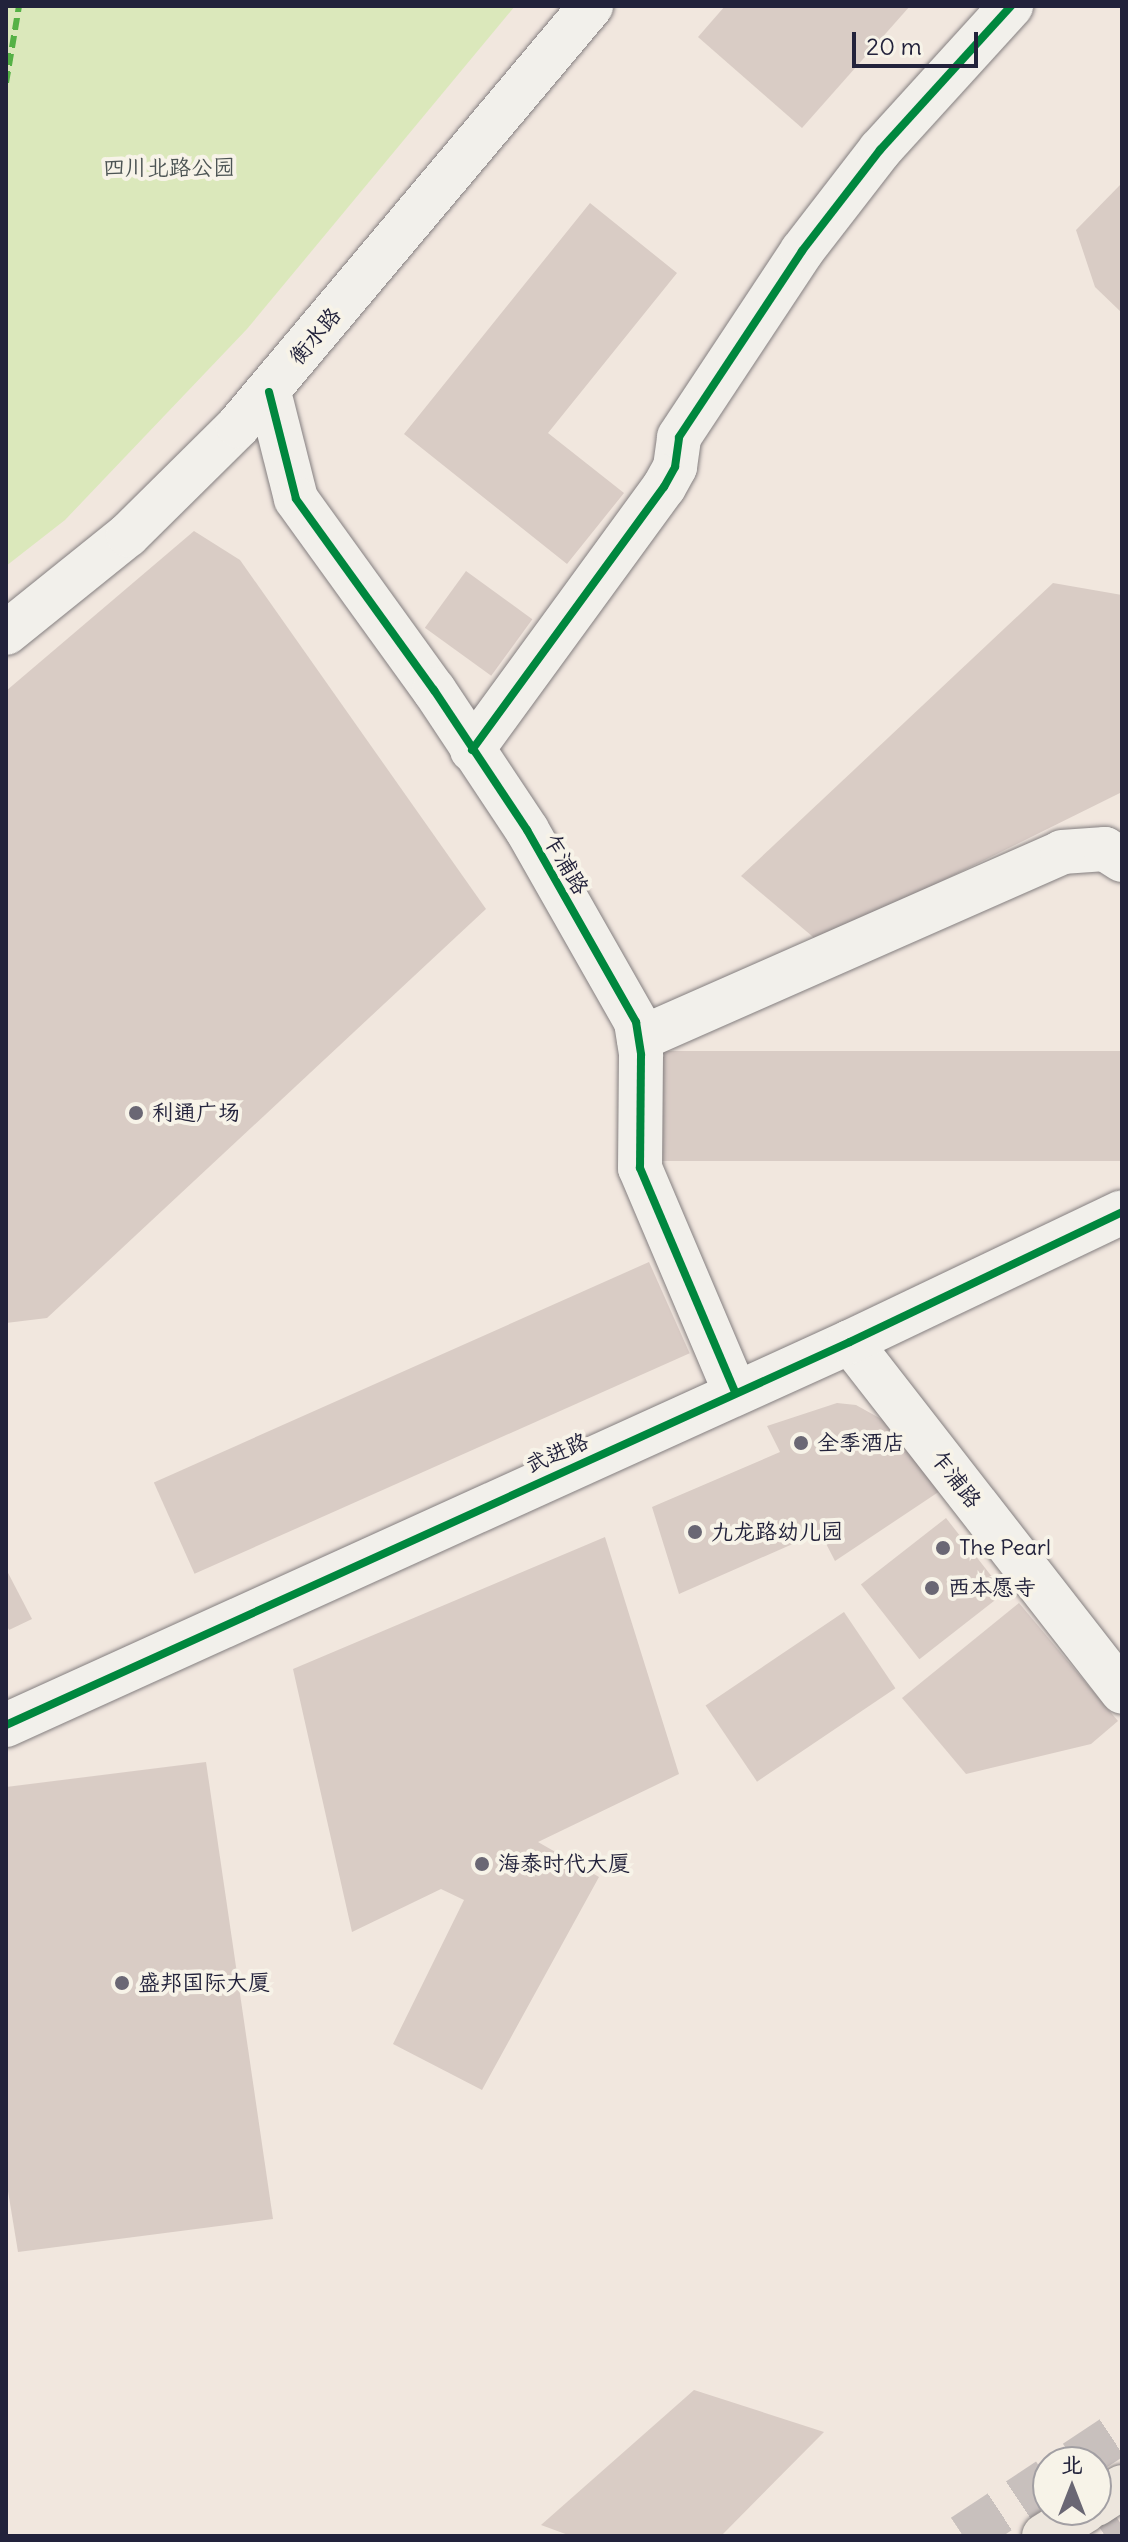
<!DOCTYPE html>
<meta charset="utf-8">
<style>
body{margin:0}
#map{position:relative;width:1128px;height:2542px;overflow:hidden;background:#f1e7de;font-family:Delius,"LXGW WenKai TC",sans-serif}
div>[style]{position:absolute}
[style*='--x']{left:calc(var(--x)*1px);top:calc(var(--y)*1px);width:calc(var(--w)*1px);rotate:calc(var(--a)*1deg)}
.green>*{inset:0;background:#dbe8bb}
.building>*{inset:0;background:#d9ccc5;transform-origin:0 0}
.highway-tunnel>*{height:44px;margin-top:-22px;transform-origin:0;background:repeating-linear-gradient(90deg,#c8c0bd 0 44px,transparent 0 66px)}
.roads{filter:drop-shadow(0 0 2px #847f80) drop-shadow(0 0 2px #847f80)}
.minor>*{height:44px;margin:-22px;padding:0 22px;transform-origin:22px;border-radius:22px;background:#f2f0eb}
.major>*{height:44px;margin:-22px;padding:0 22px;transform-origin:22px;border-radius:22px;background:#ede6dd}
.quiet>*{height:6px;margin-top:-3px;transform-origin:0;background:repeating-linear-gradient(90deg,#55b146 0 12px,transparent 0 18px)}
.cycleway>*{height:8px;margin:-4px;padding:0 4px;transform-origin:4px;border-radius:4px;background:#00873e}
.dots>*{width:22px;height:22px;translate:-50% -50%;box-sizing:border-box;border:4px solid #f7f3e8;border-radius:50%}
span{translate:-50% -50%;white-space:nowrap;text-align:center;line-height:1.15;-webkit-text-stroke:8px #f7f3e8;paint-order:stroke}
.park-label{font-size:22px;color:#4c5454}
.street-label{font-size:22px;color:#22223b}
.poi-label{font-size:22px;color:#22223b}
.left{translate:0 -50%;text-align:left}
.frame{position:absolute;inset:0;border:8px solid #22223b;pointer-events:none}
.north{position:absolute;left:1032px;top:2446px;width:80px;height:80px;box-sizing:border-box;background:#f7f3e8;border:2px solid #a29fa3;border-radius:50%;rotate:0deg;font-size:22px;font-weight:700;line-height:32px;text-align:center;color:#22223b}
.north::after{content:'';display:block;margin:auto;width:28px;height:36px;background:#6a6774;clip-path:polygon(50% 0,100% 100%,50% 72%,0 100%)}
.scale{position:absolute;left:852px;top:32px;width:126px;height:36px;box-sizing:border-box;border:4px solid #22223b;border-top:0;padding-left:10px;font-size:24px;line-height:28px;white-space:nowrap;color:#22223b;-webkit-text-stroke:6px #f7f3e8;paint-order:stroke}
</style>
<div id="map">
<div class="green">
<div style="clip-path:polygon(6px 6px,515px 6px,247px 329px,65px 520px,6px 566px)"></div>
</div>
<div class="building">
<div style="clip-path:polygon(725px 6px,910px 6px,802px 128px,698px 37px)"></div>
<div style="clip-path:polygon(1122px 183px,1122px 313px,1095px 287px,1076px 230px)"></div>
<div style="clip-path:polygon(590px 203px,677px 273px,548px 433px,624px 493px,567px 564px,404px 434px)"></div>
<div style="clip-path:polygon(194px 531px,240px 560px,486px 909px,47px 1318px,6px 1323px,6px 691px)"></div>
<div style="left:466px;top:571px;width:82px;height:70px;rotate:36deg"></div>
<div style="clip-path:polygon(1053px 583px,1122px 595px,1122px 792px,819px 942px,741px 876px)"></div>
<div style="left:1122px;top:1051px;width:110px;height:485px;rotate:90deg"></div>
<div style="left:649px;top:1262px;width:100px;height:542px;rotate:66deg"></div>
<div style="clip-path:polygon(837px 1403px,856px 1405px,883px 1420px,940px 1491px,835px 1561px,820px 1532px,679px 1594px,652px 1507px,780px 1452px,767px 1426px)"></div>
<div style="left:946px;top:1518px;width:95px;height:108px;rotate:52deg"></div>
<div style="clip-path:polygon(605px 1537px,679px 1774px,538px 1842px,599px 1877px,482px 2090px,393px 2044px,464px 1900px,441px 1889px,352px 1932px,293px 1669px)"></div>
<div style="clip-path:polygon(6px 1569px,32px 1619px,9px 1630px,6px 1624px)"></div>
<div style="clip-path:polygon(1019px 1603px,1118px 1721px,1091px 1744px,966px 1774px,902px 1698px)"></div>
<div style="left:844px;top:1612px;width:92px;height:167px;rotate:56deg"></div>
<div style="clip-path:polygon(206px 1762px,273px 2219px,18px 2252px,6px 2179px,6px 1787px)"></div>
<div style="clip-path:polygon(694px 2390px,824px 2432px,721px 2536px,571px 2536px,541px 2525px)"></div>
</div>
<div class="highway-tunnel">
<div style="--x:1075;--y:2462;--w:56;--a:-33.4"></div>
<div style="--x:963;--y:2536;--w:102;--a:-33.4"></div>
<div style="--x:1105;--y:2536;--w:20;--a:-33"></div>
</div>
<div class="roads">
<div class="minor">
<div style="--x:269;--y:392;--w:110;--a:75.8"></div>
<div style="--x:296;--y:499;--w:236;--a:54.2"></div>
<div style="--x:434;--y:690;--w:168;--a:56.4"></div>
<div style="--x:527;--y:830;--w:221;--a:60.4"></div>
<div style="--x:636;--y:1022;--w:33;--a:81"></div>
<div style="--x:641;--y:1055;--w:113;--a:90.5"></div>
<div style="--x:640;--y:1168;--w:243;--a:67"></div>
<div style="--x:6;--y:633;--w:156;--a:-38.8"></div>
<div style="--x:128;--y:535;--w:155;--a:-44.7"></div>
<div style="--x:238;--y:426;--w:549;--a:-49.95"></div>
<div style="--x:472;--y:750;--w:326;--a:-53.9"></div>
<div style="--x:664;--y:487;--w:23;--a:-61"></div>
<div style="--x:675;--y:467;--w:30;--a:-82"></div>
<div style="--x:679;--y:437;--w:223;--a:-56.5"></div>
<div style="--x:802;--y:251;--w:128;--a:-52.3"></div>
<div style="--x:880;--y:150;--w:195;--a:-47.7"></div>
<div style="--x:639;--y:1039;--w:462;--a:-23.8"></div>
<div style="--x:1062;--y:852;--w:43;--a:-4"></div>
<div style="--x:1105;--y:849;--w:20;--a:33"></div>
<div style="--x:850;--y:1342;--w:443;--a:52.1"></div>
<div style="--x:6;--y:1725;--w:927;--a:-24.41"></div>
<div style="--x:850;--y:1342;--w:301;--a:-25.5"></div>
</div>
<div class="major">
<div style="--x:1096;--y:2504;--w:31;--a:-33"></div>
<div style="--x:1044;--y:2536;--w:49;--a:-31.8"></div>
</div>
</div>
<div class="quiet">
<div style="--x:6;--y:83;--w:78;--a:-80.4"></div>
</div>
<div class="cycleway">
<div style="--x:269;--y:392;--w:110;--a:75.8"></div>
<div style="--x:296;--y:499;--w:236;--a:54.2"></div>
<div style="--x:434;--y:690;--w:168;--a:56.4"></div>
<div style="--x:527;--y:830;--w:221;--a:60.4"></div>
<div style="--x:636;--y:1022;--w:33;--a:81"></div>
<div style="--x:641;--y:1055;--w:113;--a:90.5"></div>
<div style="--x:640;--y:1168;--w:243;--a:67"></div>
<div style="--x:472;--y:750;--w:326;--a:-53.9"></div>
<div style="--x:664;--y:487;--w:23;--a:-61"></div>
<div style="--x:675;--y:467;--w:30;--a:-82"></div>
<div style="--x:679;--y:437;--w:223;--a:-56.5"></div>
<div style="--x:802;--y:251;--w:128;--a:-52.3"></div>
<div style="--x:880;--y:150;--w:195;--a:-47.7"></div>
<div style="--x:6;--y:1725;--w:927;--a:-24.41"></div>
<div style="--x:850;--y:1342;--w:301;--a:-25.5"></div>
</div>
<div class="dots">
<div style="left:136px;top:1113px;background:#6a6774"></div>
<div style="left:801px;top:1443px;background:#6a6774"></div>
<div style="left:695px;top:1532px;background:#6a6774"></div>
<div style="left:943px;top:1548px;background:#6a6774"></div>
<div style="left:932px;top:1588px;background:#6a6774"></div>
<div style="left:482px;top:1864px;background:#6a6774"></div>
<div style="left:122px;top:1983px;background:#6a6774"></div>
</div>
<div class="park-label">
<span style="left:169px;top:168px">四川北路公园</span>
</div>
<div class="street-label">
<span style="left:315px;top:336px;rotate:-50deg">衡水路</span>
<span style="left:566px;top:864px;rotate:60deg">乍浦路</span>
<span style="left:557px;top:1453px;rotate:-24deg">武进路</span>
<span style="left:956px;top:1479px;rotate:52deg">乍浦路</span>
</div>
<div class="poi-label">
<span class="left" style="left:152px;top:1113px">利通广场</span>
<span class="left" style="left:817px;top:1443px">全季酒店</span>
<span class="left" style="left:711px;top:1532px">九龙路幼儿园</span>
<span class="left" style="left:959px;top:1548px">The Pearl</span>
<span class="left" style="left:948px;top:1588px">西本愿寺</span>
<span class="left" style="left:498px;top:1864px">海泰时代大厦</span>
<span class="left" style="left:138px;top:1983px">盛邦国际大厦</span>
</div>
<div class="frame"></div>
<div class="north">北</div>
<div class="scale">20 m</div>
</div>
